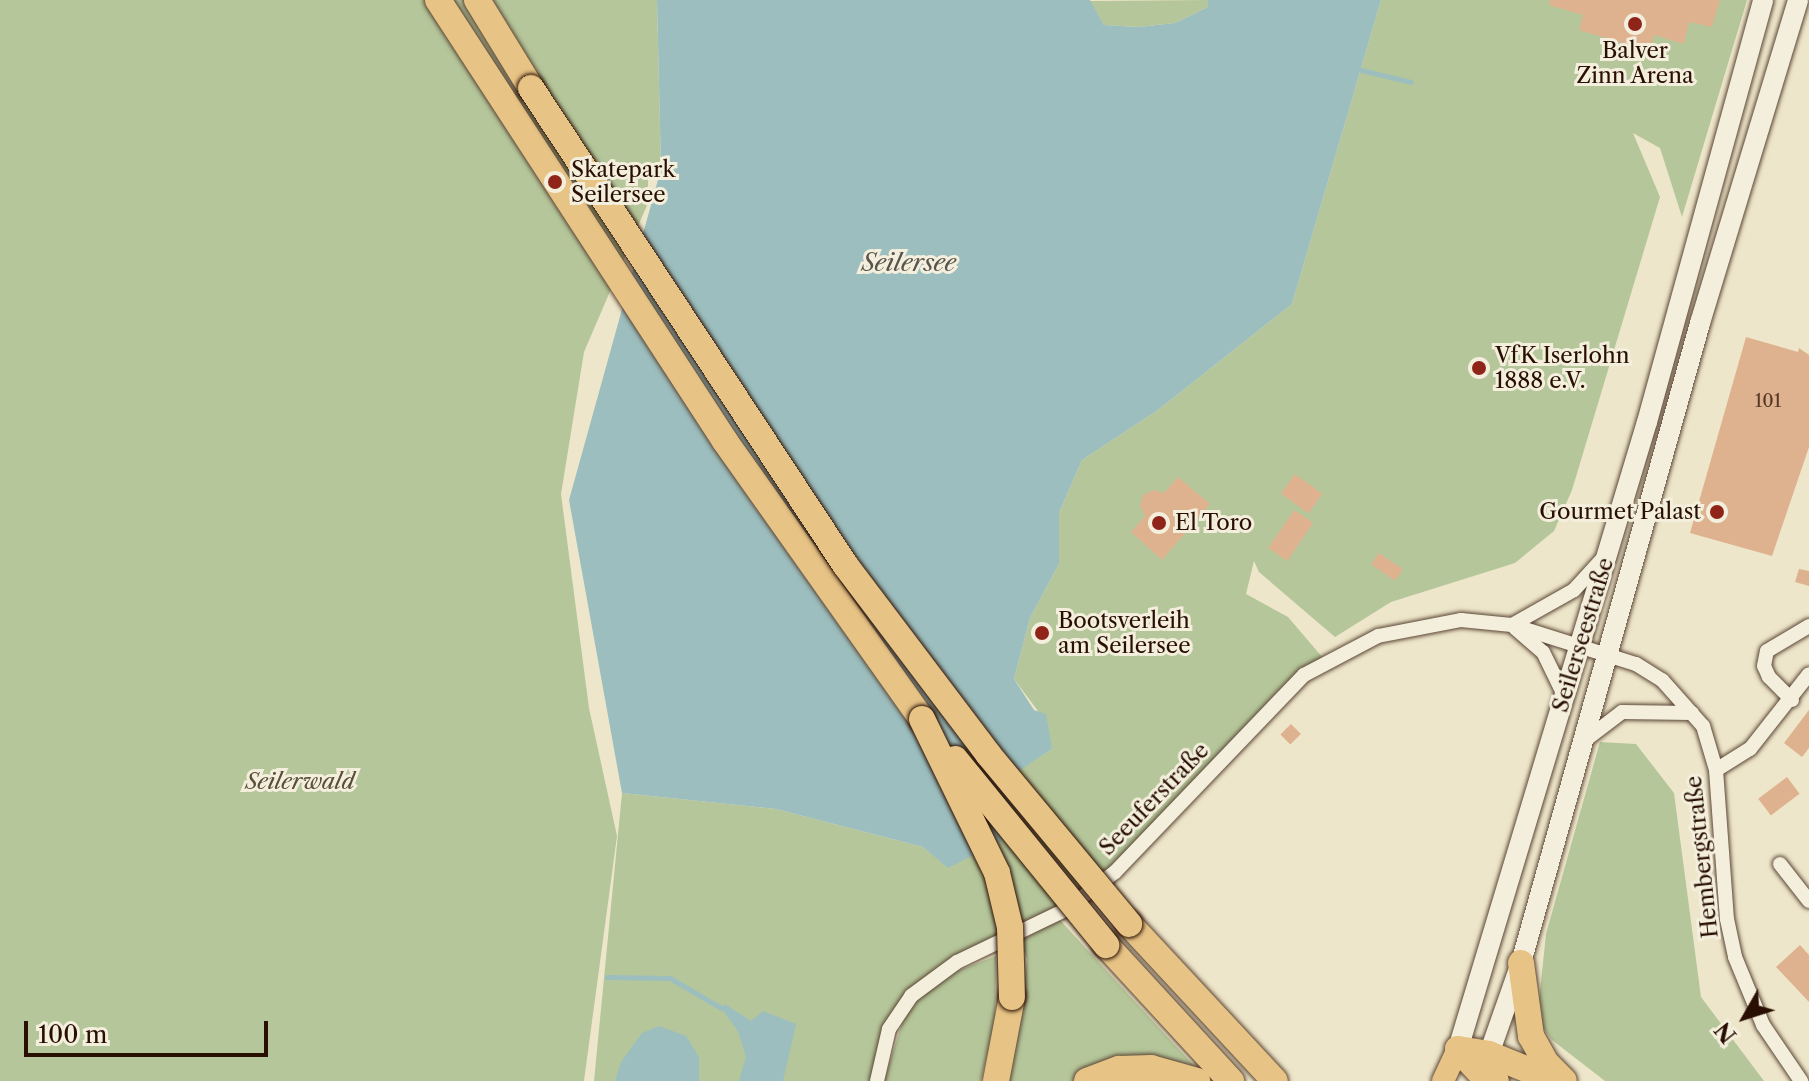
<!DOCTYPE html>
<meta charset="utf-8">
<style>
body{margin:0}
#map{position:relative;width:1809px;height:1081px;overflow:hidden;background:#eee6ca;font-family:"Libre Caslon Text",serif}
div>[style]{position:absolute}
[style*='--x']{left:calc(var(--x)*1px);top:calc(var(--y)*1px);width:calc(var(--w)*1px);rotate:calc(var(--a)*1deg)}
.green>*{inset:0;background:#b5c69a}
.water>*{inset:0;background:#9cbebe}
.stream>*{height:5px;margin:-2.5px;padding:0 2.5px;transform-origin:2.5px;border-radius:2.5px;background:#9cbebe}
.building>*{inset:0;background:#deb28f;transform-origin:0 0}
.round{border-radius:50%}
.roads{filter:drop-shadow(0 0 2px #5a4534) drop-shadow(0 0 2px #5a4534)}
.street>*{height:14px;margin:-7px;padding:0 7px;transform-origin:7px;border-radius:7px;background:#f4efdd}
.secondary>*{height:20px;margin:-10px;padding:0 10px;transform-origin:10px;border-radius:10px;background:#f4efdd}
.primary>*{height:22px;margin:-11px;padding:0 11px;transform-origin:11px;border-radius:11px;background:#e7c385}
.highway>*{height:26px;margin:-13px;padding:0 13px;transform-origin:13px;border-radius:13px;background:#e7c385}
.bridges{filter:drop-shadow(0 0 2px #280f02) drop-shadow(0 0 2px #280f02)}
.highway-bridge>*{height:26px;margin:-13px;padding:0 13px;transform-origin:13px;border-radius:13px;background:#e7c385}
.dots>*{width:22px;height:22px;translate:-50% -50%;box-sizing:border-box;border:4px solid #f4efdd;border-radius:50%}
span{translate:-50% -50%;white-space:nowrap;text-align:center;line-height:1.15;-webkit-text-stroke:6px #f4efdd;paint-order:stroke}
.number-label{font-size:18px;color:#563825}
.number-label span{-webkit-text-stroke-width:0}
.poi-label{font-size:22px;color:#280f02}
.left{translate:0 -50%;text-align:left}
.right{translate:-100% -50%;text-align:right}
.street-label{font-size:22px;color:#280f02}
.park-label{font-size:22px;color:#594f37;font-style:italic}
.water-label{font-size:24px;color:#56554d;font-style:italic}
.north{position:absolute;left:1705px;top:977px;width:80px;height:80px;-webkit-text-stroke:6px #f4efdd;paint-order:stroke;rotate:231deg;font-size:22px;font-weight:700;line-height:32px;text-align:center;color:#280f02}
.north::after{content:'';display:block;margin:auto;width:28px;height:36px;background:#280f02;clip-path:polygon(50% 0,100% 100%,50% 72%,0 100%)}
.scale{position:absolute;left:24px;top:1021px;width:244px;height:36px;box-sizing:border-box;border:4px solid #280f02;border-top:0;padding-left:10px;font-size:24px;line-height:28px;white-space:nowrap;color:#280f02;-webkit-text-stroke:6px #f4efdd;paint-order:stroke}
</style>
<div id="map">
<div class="green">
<div style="clip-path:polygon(0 0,657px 0,661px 169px,648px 169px,648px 203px,584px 352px,561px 494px,589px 708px,617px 836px,584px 1081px,0 1081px)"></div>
<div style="clip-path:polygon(1208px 0,1208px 7px,1175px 23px,1138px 27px,1104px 25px,1090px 1px)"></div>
<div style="clip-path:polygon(1381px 0,1747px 0,1682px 217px,1660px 148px,1633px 133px,1660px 197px,1572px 490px,1554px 531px,1515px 563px,1391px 602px,1335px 637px,1259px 572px,1254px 561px,1246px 594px,1288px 617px,1323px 658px,1276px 693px,1144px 842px,1065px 906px,923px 980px,894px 1008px,872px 1081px,594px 1081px,622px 793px,776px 809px,923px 847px,948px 867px,1013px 774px,1052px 749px,1044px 719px,1014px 679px,1030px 618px,1059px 564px,1059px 513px,1082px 460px,1158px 410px,1292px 304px)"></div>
<div style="clip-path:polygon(1600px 742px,1636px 744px,1674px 793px,1701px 997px,1764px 1081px,1605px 1081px,1552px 1040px,1537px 1019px,1546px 934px)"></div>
<div style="clip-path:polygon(1059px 919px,1208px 1081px,1006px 1081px,1023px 1001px,1027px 959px,1021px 940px)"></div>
<div style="clip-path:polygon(996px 956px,995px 1019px,981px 1081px,884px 1081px,904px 1017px,925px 992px,957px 971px)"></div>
</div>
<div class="water">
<div style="clip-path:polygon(657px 0,1090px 0,1104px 25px,1138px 27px,1175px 23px,1208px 7px,1208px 0,1381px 0,1292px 304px,1158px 410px,1082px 460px,1059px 513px,1059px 564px,1030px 618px,1014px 679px,1034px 710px,1046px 714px,1052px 749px,1014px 774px,1017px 806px,1005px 839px,948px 868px,923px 847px,776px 809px,622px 793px,569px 500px,661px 169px)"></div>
<div style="clip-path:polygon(725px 1004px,751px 1021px,763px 1011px,796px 1024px,783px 1081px,739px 1081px,746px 1057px,738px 1031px,721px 1008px)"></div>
<div style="clip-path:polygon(659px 1026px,686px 1036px,699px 1057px,699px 1081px,615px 1081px,621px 1062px,642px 1033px)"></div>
</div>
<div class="stream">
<div style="--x:1361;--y:70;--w:51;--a:13.5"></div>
<div style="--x:607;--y:977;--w:63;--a:0.9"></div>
<div style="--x:670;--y:978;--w:59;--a:30.5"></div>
</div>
<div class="building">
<div style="clip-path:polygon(1550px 0,1720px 0,1712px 27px,1689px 22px,1684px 44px,1654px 35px,1650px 51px,1579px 30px,1583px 15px,1549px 5px)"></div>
<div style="clip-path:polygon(1746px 337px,1798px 352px,1799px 348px,1809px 355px,1809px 447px,1772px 556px,1690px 533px)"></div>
<div style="left:1295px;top:474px;width:34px;height:24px;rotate:36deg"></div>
<div style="clip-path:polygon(1178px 477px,1210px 504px,1162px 560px,1131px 532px,1145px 516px,1140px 506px,1143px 495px,1154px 490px,1164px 493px)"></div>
<div style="left:1294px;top:510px;width:23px;height:46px;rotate:34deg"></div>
<div style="left:1379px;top:553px;width:29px;height:14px;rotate:34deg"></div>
<div style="clip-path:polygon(1799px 569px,1809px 571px,1809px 586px,1795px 582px)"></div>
<div class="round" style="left:1034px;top:623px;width:16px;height:16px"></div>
<div style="clip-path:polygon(1809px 710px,1809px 748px,1802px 757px,1784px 743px)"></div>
<div style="left:1291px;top:724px;width:14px;height:15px;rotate:45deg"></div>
<div style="left:1787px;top:777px;width:21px;height:36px;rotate:53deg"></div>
<div style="clip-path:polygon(1800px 945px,1809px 955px,1809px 1002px,1776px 967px)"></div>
</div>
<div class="roads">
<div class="street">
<div style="--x:1512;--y:625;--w:71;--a:-29.4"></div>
<div style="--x:1574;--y:590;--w:45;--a:-47.7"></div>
<div style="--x:1515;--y:628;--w:37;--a:41"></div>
<div style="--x:1543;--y:652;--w:48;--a:64"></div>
<div style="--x:1792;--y:700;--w:33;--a:-135"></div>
<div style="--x:1769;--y:677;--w:12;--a:-114"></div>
<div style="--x:1764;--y:666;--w:15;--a:-79"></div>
<div style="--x:1767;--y:651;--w:49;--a:-30.8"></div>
<div style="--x:1584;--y:741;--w:48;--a:-37.3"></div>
<div style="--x:1622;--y:712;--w:70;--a:0.8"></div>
<div style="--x:1716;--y:770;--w:40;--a:-32"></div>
<div style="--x:1750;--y:749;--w:95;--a:-51.8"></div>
<div style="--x:1780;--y:864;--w:47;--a:51.9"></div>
<div style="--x:877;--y:1081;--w:53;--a:-77"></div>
<div style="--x:889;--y:1029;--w:40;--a:-56"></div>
<div style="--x:911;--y:996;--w:57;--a:-36.5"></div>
<div style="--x:957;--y:962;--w:120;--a:-25.7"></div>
<div style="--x:1065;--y:910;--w:63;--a:-37.2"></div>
<div style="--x:1115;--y:872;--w:273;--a:-46.2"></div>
<div style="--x:1304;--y:675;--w:84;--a:-27.8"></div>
<div style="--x:1378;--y:636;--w:85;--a:-10.9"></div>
<div style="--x:1461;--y:620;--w:51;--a:5.6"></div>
<div style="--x:1512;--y:625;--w:130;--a:17.5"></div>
<div style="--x:1636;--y:664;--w:31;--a:32"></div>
<div style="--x:1662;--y:680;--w:62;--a:48.3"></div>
<div style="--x:1703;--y:726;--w:46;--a:73.5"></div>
<div style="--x:1716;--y:770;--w:149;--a:85.8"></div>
<div style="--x:1727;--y:919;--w:39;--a:78"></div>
<div style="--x:1735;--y:957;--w:74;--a:67.6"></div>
<div style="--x:1763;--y:1025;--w:68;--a:55.8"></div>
</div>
<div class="secondary">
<div style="--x:1458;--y:1049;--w:655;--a:-73.23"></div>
<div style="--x:1647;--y:422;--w:438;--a:-74.6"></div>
<div style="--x:1489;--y:1054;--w:96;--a:-70.6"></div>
<div style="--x:1521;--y:963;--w:665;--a:-74.37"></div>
<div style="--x:1700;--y:323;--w:338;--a:-73.1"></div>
</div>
<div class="primary">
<div style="--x:1443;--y:1081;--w:35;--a:-65"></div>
</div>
<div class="highway">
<div style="--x:438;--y:0;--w:526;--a:56.94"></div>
<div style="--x:725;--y:441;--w:341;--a:54.7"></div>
<div style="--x:477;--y:0;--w:103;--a:58.5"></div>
<div style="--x:1129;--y:924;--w:214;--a:47.1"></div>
<div style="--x:1106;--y:945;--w:185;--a:47.4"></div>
<div style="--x:1521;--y:963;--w:74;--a:82.2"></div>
<div style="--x:1531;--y:1036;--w:31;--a:61"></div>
<div style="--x:1546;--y:1063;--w:25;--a:45"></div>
<div style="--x:1458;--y:1049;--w:31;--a:9"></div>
<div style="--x:1489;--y:1054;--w:71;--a:22.2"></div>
<div style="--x:1458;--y:1049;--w:35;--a:47"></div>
<div style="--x:1482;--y:1075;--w:15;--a:23"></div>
<div style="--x:996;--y:1081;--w:86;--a:-79.2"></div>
<div style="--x:1087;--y:1081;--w:34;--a:-21"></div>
<div style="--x:1119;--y:1069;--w:32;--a:-2"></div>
<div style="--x:1151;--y:1068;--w:48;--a:15.8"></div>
</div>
</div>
<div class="bridges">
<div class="highway-bridge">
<div style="--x:531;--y:88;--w:572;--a:56.62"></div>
<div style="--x:846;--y:566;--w:236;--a:52.9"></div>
<div style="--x:988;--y:754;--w:221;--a:50.3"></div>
<div style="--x:922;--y:719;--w:171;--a:64"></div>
<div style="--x:997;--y:873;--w:56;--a:76.5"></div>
<div style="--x:1010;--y:927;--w:70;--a:88.4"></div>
<div style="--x:955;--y:759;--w:240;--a:50.9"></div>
</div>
</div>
<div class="dots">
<div style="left:1635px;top:24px;background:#8f2418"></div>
<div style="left:555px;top:182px;background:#8f2418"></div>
<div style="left:1479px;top:368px;background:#8f2418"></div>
<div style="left:1717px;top:512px;background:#8f2418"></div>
<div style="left:1159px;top:523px;background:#8f2418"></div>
<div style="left:1042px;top:633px;background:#8f2418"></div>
</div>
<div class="number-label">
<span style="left:1768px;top:401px">101</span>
</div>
<div class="poi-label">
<span style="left:1635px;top:63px">Balver<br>Zinn Arena</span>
<span class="left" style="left:571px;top:182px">Skatepark<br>Seilersee</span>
<span class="left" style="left:1495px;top:368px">VfK Iserlohn<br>1888 e.V.</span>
<span class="right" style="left:1701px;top:512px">Gourmet Palast</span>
<span class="left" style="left:1175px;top:523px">El Toro</span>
<span class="left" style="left:1058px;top:633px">Bootsverleih<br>am Seilersee</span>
</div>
<div class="street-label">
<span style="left:1583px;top:635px;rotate:-73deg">Seilerseestraße</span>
<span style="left:1154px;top:799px;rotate:-46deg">Seeuferstraße</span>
<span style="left:1702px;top:857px;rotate:-96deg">Hembergstraße</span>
</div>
<div class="park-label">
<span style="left:300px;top:782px">Seilerwald</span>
</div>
<div class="water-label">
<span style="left:909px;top:263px">Seilersee</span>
</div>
<div class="north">N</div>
<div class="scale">100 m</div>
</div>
